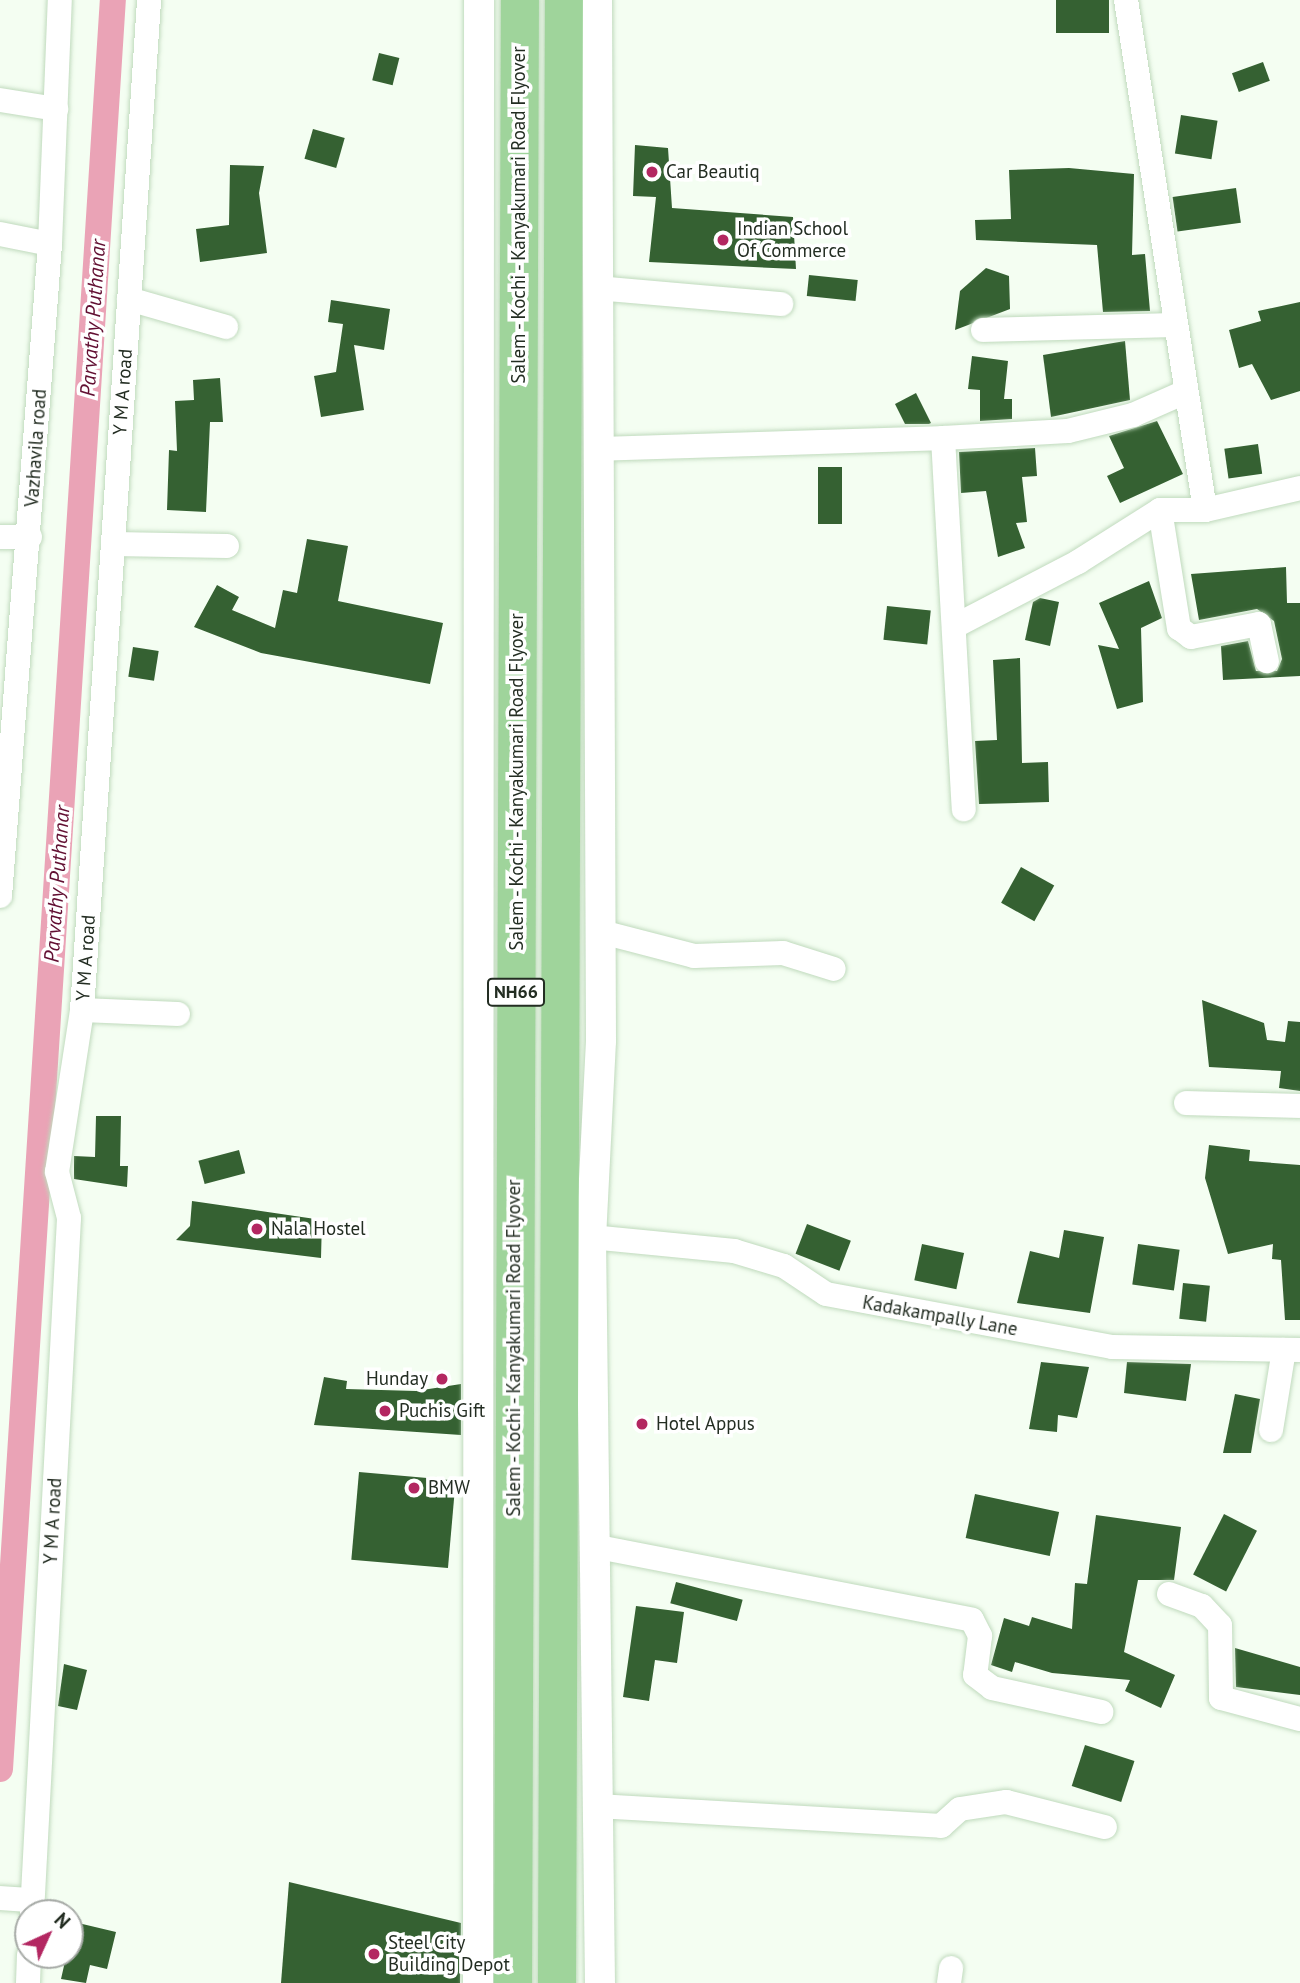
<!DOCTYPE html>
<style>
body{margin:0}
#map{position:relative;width:1300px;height:1983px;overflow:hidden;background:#f4fef2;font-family:"PT Sans",sans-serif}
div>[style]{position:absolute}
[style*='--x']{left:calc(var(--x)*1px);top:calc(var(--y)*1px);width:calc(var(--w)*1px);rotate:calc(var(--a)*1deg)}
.canal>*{height:26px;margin:-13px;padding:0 13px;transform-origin:13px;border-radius:13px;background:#eaa3b6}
.building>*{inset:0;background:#356132;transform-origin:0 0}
.roads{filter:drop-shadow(0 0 2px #c0dabd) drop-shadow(0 0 2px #c0dabd)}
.minor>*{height:24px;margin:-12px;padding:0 12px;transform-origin:12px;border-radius:12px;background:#fff}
.tertiary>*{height:30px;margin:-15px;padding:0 15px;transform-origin:15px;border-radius:15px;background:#fff}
.trunk>*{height:38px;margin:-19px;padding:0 19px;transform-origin:19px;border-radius:19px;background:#9fd49b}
.dots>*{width:19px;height:19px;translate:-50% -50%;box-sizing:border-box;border:4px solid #fff;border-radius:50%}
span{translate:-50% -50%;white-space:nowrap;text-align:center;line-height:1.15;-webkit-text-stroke:7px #fff;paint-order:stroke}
.shield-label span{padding:2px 5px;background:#fff;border:2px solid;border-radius:5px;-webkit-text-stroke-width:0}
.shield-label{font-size:18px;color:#232d22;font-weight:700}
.poi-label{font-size:19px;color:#232d22}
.left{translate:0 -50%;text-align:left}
.right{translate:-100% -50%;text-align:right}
.street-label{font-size:19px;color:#232d22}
.water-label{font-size:21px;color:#620f32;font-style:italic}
.north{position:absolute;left:14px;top:1899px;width:70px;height:70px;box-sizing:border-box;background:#fff;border:2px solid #a7aba7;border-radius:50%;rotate:45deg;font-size:19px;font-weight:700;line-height:28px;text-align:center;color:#232d22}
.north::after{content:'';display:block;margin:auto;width:24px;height:32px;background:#b32761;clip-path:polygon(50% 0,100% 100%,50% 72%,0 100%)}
</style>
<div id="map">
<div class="canal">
<div style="--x:0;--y:1769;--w:1773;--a:-86.35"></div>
</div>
<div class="building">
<div style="left:1056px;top:0;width:53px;height:33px"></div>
<div style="left:379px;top:53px;width:21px;height:28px;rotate:14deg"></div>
<div style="left:1263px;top:62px;width:20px;height:33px;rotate:70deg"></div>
<div style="left:1181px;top:115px;width:37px;height:39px;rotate:9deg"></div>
<div style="left:313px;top:129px;width:33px;height:31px;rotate:16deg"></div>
<div style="clip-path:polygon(635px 145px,668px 148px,672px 208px,793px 217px,796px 269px,649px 262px,656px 197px,633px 196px)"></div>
<div style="clip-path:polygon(230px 165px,264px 166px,259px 193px,267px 253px,200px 262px,196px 229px,229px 225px)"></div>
<div style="clip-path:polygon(1069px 168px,1134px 174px,1132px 255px,1145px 254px,1150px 311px,1103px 312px,1097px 245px,976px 240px,975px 220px,1011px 219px,1009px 170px)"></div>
<div style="left:1236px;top:188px;width:35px;height:64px;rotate:82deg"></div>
<div style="clip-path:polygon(986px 268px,1009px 276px,1010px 309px,955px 330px,960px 291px)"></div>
<div style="left:809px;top:275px;width:49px;height:21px;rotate:6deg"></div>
<div style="clip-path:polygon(331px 300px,390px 309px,384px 350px,354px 345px,364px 410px,321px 417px,314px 376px,336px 372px,343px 324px,328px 322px)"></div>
<div style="clip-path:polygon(1300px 302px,1300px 391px,1271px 400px,1252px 364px,1239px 368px,1229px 330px,1261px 321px,1258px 311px)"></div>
<div style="clip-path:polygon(1125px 341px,1130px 400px,1051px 417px,1043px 355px)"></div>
<div style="clip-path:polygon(972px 356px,1008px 361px,1004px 399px,1012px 399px,1012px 419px,980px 421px,980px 390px,968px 389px)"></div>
<div style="clip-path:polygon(220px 378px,223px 422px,210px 422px,206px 512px,167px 510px,169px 450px,177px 451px,175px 401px,194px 400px,193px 380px)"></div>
<div style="clip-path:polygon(916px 393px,931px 423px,929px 424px,905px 424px,895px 404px)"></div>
<div style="clip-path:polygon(1157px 421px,1183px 474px,1120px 503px,1107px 476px,1124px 468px,1109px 436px)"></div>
<div style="left:1258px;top:444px;width:30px;height:34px;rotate:82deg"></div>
<div style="clip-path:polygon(1035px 448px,1037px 476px,1022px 477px,1027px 522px,1016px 523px,1025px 548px,998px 557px,986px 491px,961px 493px,959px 452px)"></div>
<div style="left:818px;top:467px;width:24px;height:57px"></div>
<div style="clip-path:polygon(307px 539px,348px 546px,338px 601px,443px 623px,430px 684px,261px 653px,194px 627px,217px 585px,239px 597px,232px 610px,275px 628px,283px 590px,297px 593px)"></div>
<div style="clip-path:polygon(1286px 567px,1287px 603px,1300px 603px,1300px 676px,1223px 680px,1221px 646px,1248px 641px,1256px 671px,1277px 671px,1282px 659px,1274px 621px,1257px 609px,1199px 620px,1191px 574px)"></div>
<div style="clip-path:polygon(1149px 581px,1162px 618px,1141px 628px,1143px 702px,1117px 709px,1098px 645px,1119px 649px,1099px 603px)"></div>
<div style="clip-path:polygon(1040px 598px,1059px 602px,1050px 646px,1025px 640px,1033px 602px)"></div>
<div style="left:887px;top:606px;width:44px;height:34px;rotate:6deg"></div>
<div style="left:133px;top:647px;width:26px;height:30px;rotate:9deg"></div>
<div style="clip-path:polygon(1020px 658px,1022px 763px,1048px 762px,1049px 802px,979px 804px,975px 741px,997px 740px,993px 660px)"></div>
<div style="left:1021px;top:867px;width:38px;height:41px;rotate:29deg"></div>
<div style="clip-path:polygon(1202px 1000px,1264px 1023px,1267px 1040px,1285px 1042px,1288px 1021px,1300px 1022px,1300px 1091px,1279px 1088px,1281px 1071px,1209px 1067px)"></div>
<div style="clip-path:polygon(96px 1116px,121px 1116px,120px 1166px,128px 1166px,127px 1187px,74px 1179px,74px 1156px,95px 1157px)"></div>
<div style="clip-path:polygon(1209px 1145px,1250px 1150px,1249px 1161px,1300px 1165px,1300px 1320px,1285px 1320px,1281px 1260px,1272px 1259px,1273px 1244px,1228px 1254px,1205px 1178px)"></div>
<div style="left:239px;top:1150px;width:24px;height:42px;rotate:75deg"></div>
<div style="clip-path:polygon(192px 1201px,322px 1220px,321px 1258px,176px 1240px,190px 1226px)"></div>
<div style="left:807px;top:1224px;width:47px;height:32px;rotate:21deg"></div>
<div style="clip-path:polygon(1064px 1230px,1104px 1237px,1090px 1313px,1017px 1303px,1030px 1251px,1059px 1258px)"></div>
<div style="left:922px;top:1244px;width:43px;height:37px;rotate:12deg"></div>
<div style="left:1138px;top:1244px;width:42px;height:41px;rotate:8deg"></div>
<div style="left:1183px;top:1283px;width:27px;height:36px;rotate:6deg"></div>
<div style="clip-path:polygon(1041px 1362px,1089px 1367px,1077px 1418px,1058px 1415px,1057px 1432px,1029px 1429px)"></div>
<div style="clip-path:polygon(1127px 1362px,1191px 1364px,1186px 1401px,1124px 1393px)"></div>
<div style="clip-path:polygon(324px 1377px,347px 1381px,346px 1389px,416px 1391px,461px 1384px,461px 1435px,314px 1425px)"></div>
<div style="clip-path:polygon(1235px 1394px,1260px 1399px,1251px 1453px,1223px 1453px)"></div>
<div style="left:359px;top:1472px;width:97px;height:88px;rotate:5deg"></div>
<div style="left:975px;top:1494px;width:86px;height:45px;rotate:12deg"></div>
<div style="left:1224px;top:1514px;width:37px;height:68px;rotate:27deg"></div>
<div style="clip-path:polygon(1096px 1515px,1181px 1527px,1174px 1580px,1138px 1580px,1124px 1652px,1175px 1675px,1161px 1708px,1125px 1691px,1130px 1680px,1052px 1673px,1015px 1662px,1012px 1672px,991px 1665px,1004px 1618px,1029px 1626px,1032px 1617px,1072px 1629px,1075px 1583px,1087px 1584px)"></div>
<div style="left:676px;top:1582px;width:69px;height:22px;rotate:15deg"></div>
<div style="clip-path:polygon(636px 1606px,684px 1612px,677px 1663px,655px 1660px,649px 1701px,623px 1697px)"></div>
<div style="clip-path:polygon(1235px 1648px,1300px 1667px,1300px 1695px,1236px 1687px)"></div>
<div style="clip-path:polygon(64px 1664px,87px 1670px,77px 1710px,58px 1706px)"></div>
<div style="left:1085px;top:1745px;width:52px;height:43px;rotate:18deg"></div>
<div style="clip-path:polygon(289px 1882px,461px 1923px,460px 1983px,281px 1983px)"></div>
<div style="clip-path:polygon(74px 1922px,116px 1932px,107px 1969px,90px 1965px,86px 1983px,61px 1979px)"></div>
</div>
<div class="roads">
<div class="minor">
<div style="--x:1126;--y:0;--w:516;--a:81.19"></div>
<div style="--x:1205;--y:510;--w:98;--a:-13"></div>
<div style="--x:0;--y:100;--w:57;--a:9.1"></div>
<div style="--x:0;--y:234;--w:51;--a:11.3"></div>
<div style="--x:597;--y:288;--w:185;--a:5"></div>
<div style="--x:129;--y:299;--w:101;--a:16.1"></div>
<div style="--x:983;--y:330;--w:190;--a:-1.5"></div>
<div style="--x:943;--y:438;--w:125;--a:-3.2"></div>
<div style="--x:1068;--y:431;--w:67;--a:-13.8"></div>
<div style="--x:1133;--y:415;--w:57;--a:-23.9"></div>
<div style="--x:597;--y:449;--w:346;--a:-1.8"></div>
<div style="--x:943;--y:438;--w:372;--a:86.8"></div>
<div style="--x:1160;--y:510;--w:45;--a:0"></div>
<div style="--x:0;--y:537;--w:30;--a:0"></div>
<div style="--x:113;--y:544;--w:114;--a:1"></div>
<div style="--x:955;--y:626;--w:139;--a:-27.5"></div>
<div style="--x:1078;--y:562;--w:97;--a:-32.4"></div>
<div style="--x:1160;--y:510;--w:120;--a:80.9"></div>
<div style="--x:1179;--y:628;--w:15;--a:37"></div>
<div style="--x:1191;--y:637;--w:69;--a:-10.8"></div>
<div style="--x:1259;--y:624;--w:38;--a:78"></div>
<div style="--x:0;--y:896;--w:654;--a:-85.61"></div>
<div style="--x:50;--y:244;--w:244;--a:-87.7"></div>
<div style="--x:598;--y:931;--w:99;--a:14.6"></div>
<div style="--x:694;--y:956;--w:89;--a:-1.9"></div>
<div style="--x:783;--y:953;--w:53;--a:17.4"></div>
<div style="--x:82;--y:1010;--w:96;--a:2.4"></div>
<div style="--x:1186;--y:1103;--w:114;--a:1.5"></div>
<div style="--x:591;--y:1237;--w:144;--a:5.6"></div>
<div style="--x:734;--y:1251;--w:52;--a:16.7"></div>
<div style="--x:784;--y:1266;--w:50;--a:33.7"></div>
<div style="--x:826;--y:1294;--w:291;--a:10.5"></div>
<div style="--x:1112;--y:1347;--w:188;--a:0.9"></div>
<div style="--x:1271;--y:1430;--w:81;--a:-80.8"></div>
<div style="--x:593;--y:1546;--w:386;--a:11"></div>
<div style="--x:972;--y:1620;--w:18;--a:63"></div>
<div style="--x:980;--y:1636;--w:39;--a:97"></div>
<div style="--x:975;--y:1675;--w:21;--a:37"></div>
<div style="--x:992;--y:1688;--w:112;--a:12.4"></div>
<div style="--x:1169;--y:1594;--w:35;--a:20"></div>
<div style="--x:1202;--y:1606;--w:26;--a:47"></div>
<div style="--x:1220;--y:1625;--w:73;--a:89.2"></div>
<div style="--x:1221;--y:1698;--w:82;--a:14.9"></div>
<div style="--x:597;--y:1806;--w:345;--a:3.3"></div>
<div style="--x:941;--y:1826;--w:25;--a:-42"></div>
<div style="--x:960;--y:1809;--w:47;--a:-8.7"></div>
<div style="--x:1006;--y:1802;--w:102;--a:14.2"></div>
<div style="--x:0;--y:1898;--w:32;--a:4"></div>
<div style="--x:32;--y:1913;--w:696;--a:-86.95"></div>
<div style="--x:69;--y:1218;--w:48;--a:-104.6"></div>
<div style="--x:57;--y:1172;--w:164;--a:-81.2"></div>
<div style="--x:82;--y:1010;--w:1012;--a:-86.2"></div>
<div style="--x:28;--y:1983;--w:28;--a:-88"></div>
<div style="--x:949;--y:1983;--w:15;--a:-82"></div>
</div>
<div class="tertiary">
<div style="--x:597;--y:0;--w:1041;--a:89.78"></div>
<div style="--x:601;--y:1041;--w:196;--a:92.9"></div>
<div style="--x:591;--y:1237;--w:746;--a:89.31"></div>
<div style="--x:478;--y:1983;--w:1983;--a:-89.97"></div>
</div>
<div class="trunk">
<div style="--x:513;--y:1983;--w:1983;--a:-89.8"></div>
<div style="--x:557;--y:1983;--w:1983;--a:-89.8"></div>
</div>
</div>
<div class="dots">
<div style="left:652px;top:172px;background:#b32761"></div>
<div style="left:723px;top:240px;background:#b32761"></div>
<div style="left:257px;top:1229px;background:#b32761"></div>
<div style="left:442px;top:1379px;background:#b32761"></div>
<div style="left:385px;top:1411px;background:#b32761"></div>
<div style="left:642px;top:1424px;background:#b32761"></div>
<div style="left:414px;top:1488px;background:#b32761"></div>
<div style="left:374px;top:1954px;background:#b32761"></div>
</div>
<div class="shield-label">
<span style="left:516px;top:992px">NH66</span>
</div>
<div class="poi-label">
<span class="left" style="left:666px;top:172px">Car Beautiq</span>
<span class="left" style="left:737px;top:240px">Indian School<br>Of Commerce</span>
<span class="left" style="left:271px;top:1229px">Nala Hostel</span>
<span class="right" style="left:428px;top:1379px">Hunday</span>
<span class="left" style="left:399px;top:1411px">Puchis Gift</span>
<span class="left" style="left:656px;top:1424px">Hotel Appus</span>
<span class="left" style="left:428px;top:1488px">BMW</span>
<span class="left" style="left:388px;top:1954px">Steel City<br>Building Depot</span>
</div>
<div class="street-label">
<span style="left:519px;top:215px;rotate:-90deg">Salem - Kochi - Kanyakumari Road Flyover</span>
<span style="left:123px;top:392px;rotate:-86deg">Y M A road</span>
<span style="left:36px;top:448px;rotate:-86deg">Vazhavila road</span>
<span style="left:517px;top:782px;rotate:-90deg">Salem - Kochi - Kanyakumari Road Flyover</span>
<span style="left:86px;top:958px;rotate:-86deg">Y M A road</span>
<span style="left:940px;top:1316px;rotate:10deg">Kadakampally Lane</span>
<span style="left:514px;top:1348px;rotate:-90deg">Salem - Kochi - Kanyakumari Road Flyover</span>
<span style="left:53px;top:1521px;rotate:-87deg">Y M A road</span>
</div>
<div class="water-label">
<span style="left:93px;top:318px;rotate:-86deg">Parvathy Puthanar</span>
<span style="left:57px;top:884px;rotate:-86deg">Parvathy Puthanar</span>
</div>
<div class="north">N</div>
</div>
